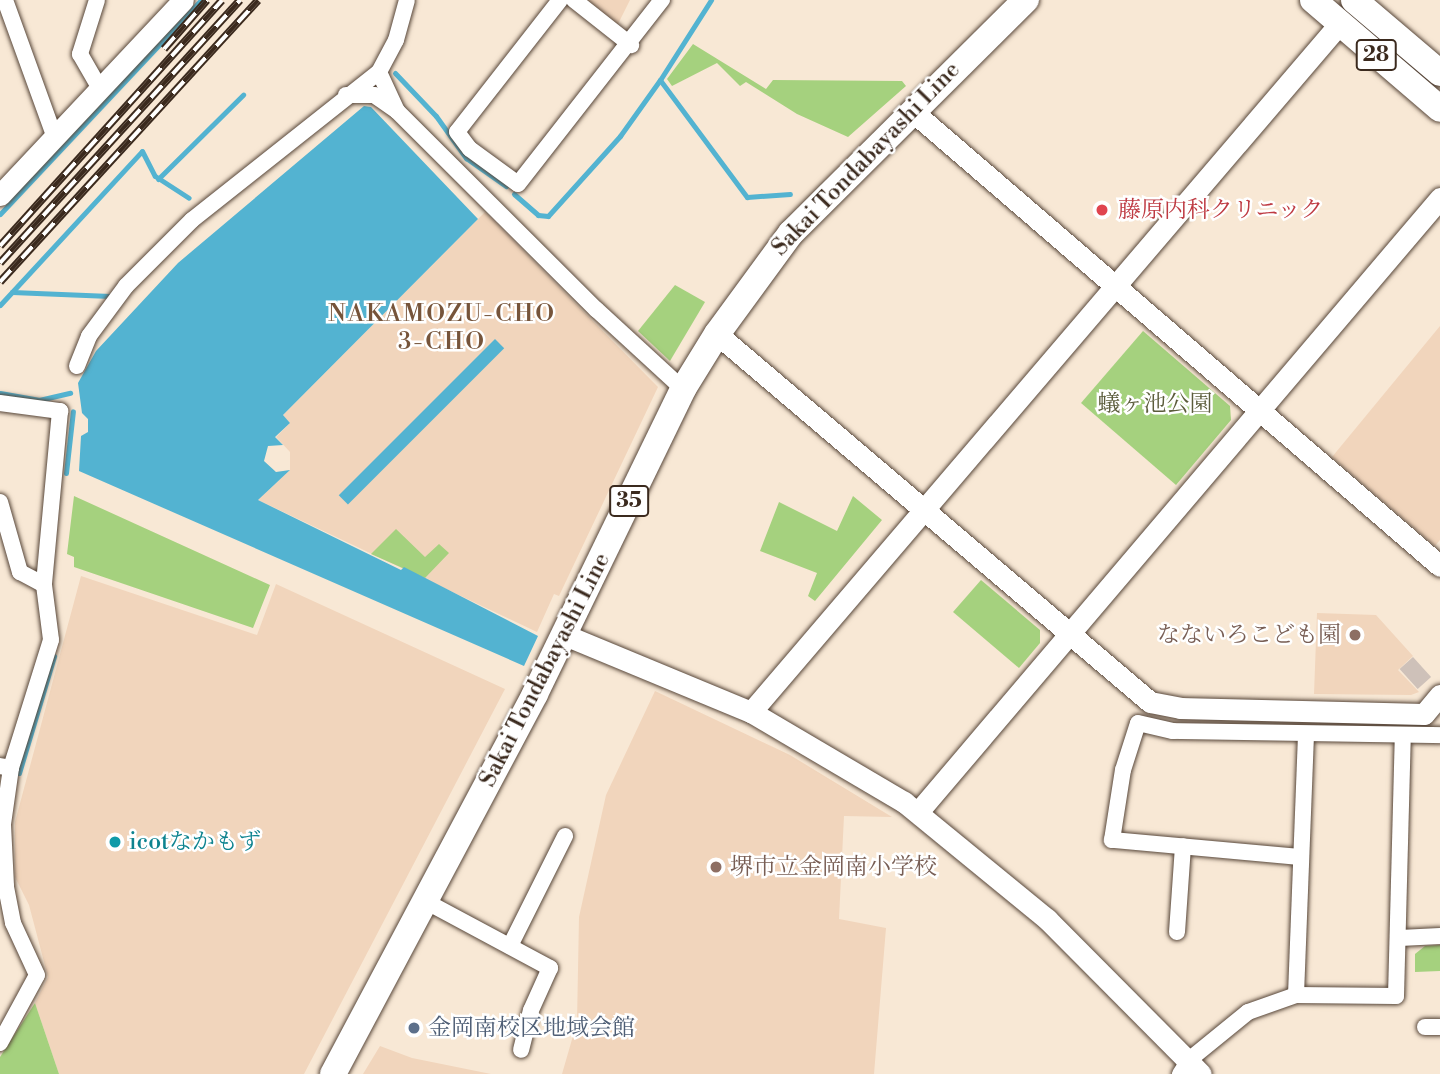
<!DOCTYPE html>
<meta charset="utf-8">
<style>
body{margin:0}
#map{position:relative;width:1440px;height:1074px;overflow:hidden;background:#f8e8d5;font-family:"Libre Bodoni","Noto Serif JP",serif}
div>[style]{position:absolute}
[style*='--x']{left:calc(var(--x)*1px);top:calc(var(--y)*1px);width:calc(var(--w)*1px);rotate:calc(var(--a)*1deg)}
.built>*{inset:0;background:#f1d5bc}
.industrial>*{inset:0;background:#cec1b9;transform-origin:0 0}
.green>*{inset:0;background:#a5d17e}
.water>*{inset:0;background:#53b3d1;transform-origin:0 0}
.stream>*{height:5px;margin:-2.5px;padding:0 2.5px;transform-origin:2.5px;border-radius:2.5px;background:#53b3d1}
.roads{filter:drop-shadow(0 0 2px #574639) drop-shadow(0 0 2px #574639)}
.minor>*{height:16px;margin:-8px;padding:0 8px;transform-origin:8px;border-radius:8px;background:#fff}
.tertiary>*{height:21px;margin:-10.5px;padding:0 10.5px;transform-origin:10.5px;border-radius:10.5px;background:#fff}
.primary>*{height:26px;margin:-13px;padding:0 13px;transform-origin:13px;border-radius:13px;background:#fff}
.rail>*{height:8px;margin-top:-4px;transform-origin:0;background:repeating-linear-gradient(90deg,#fff 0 16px,#3b2a1e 0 32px);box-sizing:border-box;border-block:2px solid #3b2a1e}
.dots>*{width:19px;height:19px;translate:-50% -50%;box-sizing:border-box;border:4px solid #fff;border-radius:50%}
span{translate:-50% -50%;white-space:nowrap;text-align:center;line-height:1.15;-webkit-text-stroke:5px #fff;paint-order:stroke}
.shield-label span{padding:2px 5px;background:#fff;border:2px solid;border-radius:5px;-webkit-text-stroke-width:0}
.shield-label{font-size:21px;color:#3b2a1e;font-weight:700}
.street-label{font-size:23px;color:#3b2a1e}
.health-label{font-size:23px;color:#be3a42}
.left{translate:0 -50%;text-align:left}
.park-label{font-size:23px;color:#5b5c3b}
.education-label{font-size:23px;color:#785e54}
.right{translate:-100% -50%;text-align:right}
.culture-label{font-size:23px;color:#0d838f}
.service-label{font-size:23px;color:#4e5e75}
.neighbourhood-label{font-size:24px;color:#76543a;letter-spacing:2px}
</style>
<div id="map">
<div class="built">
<div style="clip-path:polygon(584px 0,630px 0,617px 26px)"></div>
<div style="clip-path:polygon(485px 212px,658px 387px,559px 596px,554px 594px,537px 632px,258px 500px,290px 470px,290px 452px,276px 437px,290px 423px,283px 415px)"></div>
<div style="clip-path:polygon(1440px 326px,1440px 540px,1435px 546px,1332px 457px)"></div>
<div style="clip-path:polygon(81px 576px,257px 635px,276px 584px,505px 689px,304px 1074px,59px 1074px,35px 1003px,48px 977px,29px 905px,15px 877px,15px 822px)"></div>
<div style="clip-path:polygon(1317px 613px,1376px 615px,1413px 656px,1398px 670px,1419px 692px,1411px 695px,1314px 694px)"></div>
<div style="clip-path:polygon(655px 691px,790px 755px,892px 817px,844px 816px,839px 919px,886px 928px,874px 1074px,562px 1074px,577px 1022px,579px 917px,606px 795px)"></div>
<div style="clip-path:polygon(380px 1046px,412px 1058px,491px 1074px,363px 1074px)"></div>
</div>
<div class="industrial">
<div style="left:1413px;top:657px;width:27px;height:18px;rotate:48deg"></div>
</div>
<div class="green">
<div style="clip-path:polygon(693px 44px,766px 89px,773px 80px,902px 81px,906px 86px,848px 137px,797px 114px,746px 82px,740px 86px,717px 63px,672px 86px,667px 79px)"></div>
<div style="clip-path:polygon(675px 285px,705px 302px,670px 361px,638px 331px)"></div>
<div style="clip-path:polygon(1143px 331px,1230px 406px,1231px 420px,1176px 485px,1081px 403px)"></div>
<div style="clip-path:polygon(74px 496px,270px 585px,253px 628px,74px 567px,74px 557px,67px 554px)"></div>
<div style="clip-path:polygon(853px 496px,882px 520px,815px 601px,808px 596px,817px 573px,760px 551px,779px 502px,837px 531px)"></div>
<div style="clip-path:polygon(396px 529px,425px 557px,439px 544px,449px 553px,425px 578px,371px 554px)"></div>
<div style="clip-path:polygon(981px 580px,1040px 630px,1040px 643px,1019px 668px,953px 612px)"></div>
<div style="clip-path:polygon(1440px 945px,1440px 971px,1415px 972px,1415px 954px,1425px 946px)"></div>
<div style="clip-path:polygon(35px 1003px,59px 1074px,0 1074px,0 1057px)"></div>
</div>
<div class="water">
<div style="clip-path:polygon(364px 106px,371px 107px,478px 219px,283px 415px,290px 423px,275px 437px,283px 445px,268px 446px,264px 461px,276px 472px,290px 470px,258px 500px,401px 570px,404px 567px,538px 636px,524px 666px,79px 471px,81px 436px,88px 432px,88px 419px,82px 413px,78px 383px,96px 351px,178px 263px)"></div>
<div style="left:495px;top:339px;width:13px;height:221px;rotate:45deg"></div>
</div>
<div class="stream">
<div style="--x:395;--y:73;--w:59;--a:46.4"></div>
<div style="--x:436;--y:116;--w:52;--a:54.5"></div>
<div style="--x:466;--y:158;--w:49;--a:35"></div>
<div style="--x:660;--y:80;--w:95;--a:-57.5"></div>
<div style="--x:158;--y:179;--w:120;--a:-44.7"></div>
<div style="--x:514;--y:194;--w:32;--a:41"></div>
<div style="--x:538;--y:215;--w:10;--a:6"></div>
<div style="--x:548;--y:216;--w:108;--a:-48"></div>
<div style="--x:620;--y:136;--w:69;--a:-54.5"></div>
<div style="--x:660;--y:80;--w:146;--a:53.4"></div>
<div style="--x:747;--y:197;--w:43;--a:-4"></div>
<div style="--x:0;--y:214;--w:294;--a:-46.8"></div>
<div style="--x:12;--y:292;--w:98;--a:2.3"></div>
<div style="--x:0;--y:305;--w:209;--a:-47.3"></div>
<div style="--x:142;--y:151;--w:28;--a:63"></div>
<div style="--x:155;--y:176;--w:40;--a:32.9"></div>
<div style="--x:0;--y:393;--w:40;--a:10"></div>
<div style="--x:39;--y:400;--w:32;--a:-13"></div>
<div style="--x:66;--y:473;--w:62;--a:-83.6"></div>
<div style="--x:19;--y:773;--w:122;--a:-73.3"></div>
</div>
<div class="roads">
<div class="minor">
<div style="--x:5;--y:0;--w:144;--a:70.1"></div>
<div style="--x:97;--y:0;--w:57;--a:107.5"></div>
<div style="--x:80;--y:54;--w:38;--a:60"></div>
<div style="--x:560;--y:0;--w:167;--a:128"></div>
<div style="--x:457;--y:132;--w:21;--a:53"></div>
<div style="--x:470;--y:149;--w:59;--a:36.1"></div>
<div style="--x:518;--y:184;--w:234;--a:-52"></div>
<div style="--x:574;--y:0;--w:73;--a:38.3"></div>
<div style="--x:379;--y:72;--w:43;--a:65.2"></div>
<div style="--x:397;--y:111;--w:282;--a:44.9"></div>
<div style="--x:597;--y:310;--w:117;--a:42.6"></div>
<div style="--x:346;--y:95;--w:28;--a:0"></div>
<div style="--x:374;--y:95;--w:28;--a:35"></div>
<div style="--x:77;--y:366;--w:32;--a:-68"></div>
<div style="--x:89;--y:336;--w:62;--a:-53.5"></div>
<div style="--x:126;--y:286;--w:93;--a:-45"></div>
<div style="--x:192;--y:220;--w:238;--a:-38.4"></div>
<div style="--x:379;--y:72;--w:36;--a:-62"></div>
<div style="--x:396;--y:40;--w:41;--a:-74.6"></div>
<div style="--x:0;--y:403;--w:61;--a:7.6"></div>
<div style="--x:60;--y:411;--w:175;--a:95.3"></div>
<div style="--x:44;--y:585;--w:55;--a:82.7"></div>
<div style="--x:51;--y:640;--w:134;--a:107.4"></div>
<div style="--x:11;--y:768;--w:11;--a:-170"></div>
<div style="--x:0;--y:502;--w:73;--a:74.1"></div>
<div style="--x:20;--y:572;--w:27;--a:28"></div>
<div style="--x:1300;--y:857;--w:189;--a:-174.8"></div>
<div style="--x:1112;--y:840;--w:71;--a:-81.1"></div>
<div style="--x:1123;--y:770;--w:49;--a:-72.3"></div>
<div style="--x:1138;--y:723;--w:36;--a:13"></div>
<div style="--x:1173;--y:731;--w:267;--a:0.9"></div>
<div style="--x:425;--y:901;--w:142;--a:28.2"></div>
<div style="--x:550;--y:968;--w:46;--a:114.3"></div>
<div style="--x:531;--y:1010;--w:41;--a:104"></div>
<div style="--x:1177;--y:932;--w:86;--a:-86"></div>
<div style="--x:1400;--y:938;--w:40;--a:-2.9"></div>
<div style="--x:510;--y:946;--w:123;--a:-63.4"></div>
<div style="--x:1296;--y:995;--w:260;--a:-87.8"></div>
<div style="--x:1425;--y:1027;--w:15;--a:0"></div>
<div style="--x:0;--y:1043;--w:77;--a:-61.4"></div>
<div style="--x:37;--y:975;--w:57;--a:-114.8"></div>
<div style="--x:13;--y:923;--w:38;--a:-101"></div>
<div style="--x:6;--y:886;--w:62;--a:-92.8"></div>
<div style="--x:3;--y:824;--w:57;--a:-81.9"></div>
<div style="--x:1180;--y:1074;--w:17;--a:-57"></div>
<div style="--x:1189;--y:1060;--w:76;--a:-39.1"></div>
<div style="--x:1248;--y:1012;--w:51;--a:-19.5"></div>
<div style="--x:1296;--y:995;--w:100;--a:0.6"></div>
<div style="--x:1396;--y:996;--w:259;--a:-88.5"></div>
</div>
<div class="tertiary">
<div style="--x:911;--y:110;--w:698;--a:40.76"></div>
<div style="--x:0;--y:195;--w:267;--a:-46.8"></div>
<div style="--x:717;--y:334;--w:568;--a:40.36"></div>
<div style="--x:1150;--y:702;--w:31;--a:11"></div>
<div style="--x:1180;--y:708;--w:244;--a:1.4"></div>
<div style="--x:1424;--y:714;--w:25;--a:-50"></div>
<div style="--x:565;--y:635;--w:201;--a:22.5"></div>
<div style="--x:751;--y:712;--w:178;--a:30.5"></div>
<div style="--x:904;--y:802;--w:185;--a:39.3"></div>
<div style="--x:1047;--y:919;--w:218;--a:45.2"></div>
<div style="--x:751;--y:712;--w:906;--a:-49.47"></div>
<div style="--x:918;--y:812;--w:806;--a:-49.63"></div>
</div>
<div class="primary">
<div style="--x:1313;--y:0;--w:167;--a:40.6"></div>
<div style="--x:1354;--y:0;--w:113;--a:40.3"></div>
<div style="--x:333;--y:1074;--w:430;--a:-62"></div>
<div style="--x:535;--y:694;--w:339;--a:-64.1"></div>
<div style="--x:683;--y:389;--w:65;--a:-58.3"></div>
<div style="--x:717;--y:334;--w:125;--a:-53.8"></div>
<div style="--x:791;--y:233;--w:331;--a:-44.8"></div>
</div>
</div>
<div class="rail">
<div style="--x:164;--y:49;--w:65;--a:-48.7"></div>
<div style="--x:0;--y:246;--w:331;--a:-47.9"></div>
<div style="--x:0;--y:263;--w:356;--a:-47.6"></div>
<div style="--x:0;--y:282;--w:382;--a:-47.5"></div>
</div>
<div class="dots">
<div style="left:1102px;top:210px;background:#e0444e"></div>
<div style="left:1355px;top:635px;background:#8d6e63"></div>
<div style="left:115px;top:842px;background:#0f9aa8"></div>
<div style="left:716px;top:867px;background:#8d6e63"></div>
<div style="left:414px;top:1028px;background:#5c6f8a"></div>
</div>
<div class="shield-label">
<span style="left:1376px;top:55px">28</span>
<span style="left:629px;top:501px">35</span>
</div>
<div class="street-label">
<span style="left:866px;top:159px;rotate:-46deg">Sakai Tondabayashi Line</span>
<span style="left:545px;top:670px;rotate:-63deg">Sakai Tondabayashi Line</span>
</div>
<div class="health-label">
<span class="left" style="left:1118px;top:210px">藤原内科クリニック</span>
</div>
<div class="park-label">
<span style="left:1155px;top:404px">蟻ヶ池公園</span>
</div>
<div class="education-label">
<span class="right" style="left:1341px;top:635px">なないろこども園</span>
<span class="left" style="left:730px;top:867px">堺市立金岡南小学校</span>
</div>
<div class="culture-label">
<span class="left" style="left:129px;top:842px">icotなかもず</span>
</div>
<div class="service-label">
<span class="left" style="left:428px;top:1028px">金岡南校区地域会館</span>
</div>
<div class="neighbourhood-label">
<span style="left:442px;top:329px">NAKAMOZU-CHO<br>3-CHO</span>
</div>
</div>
